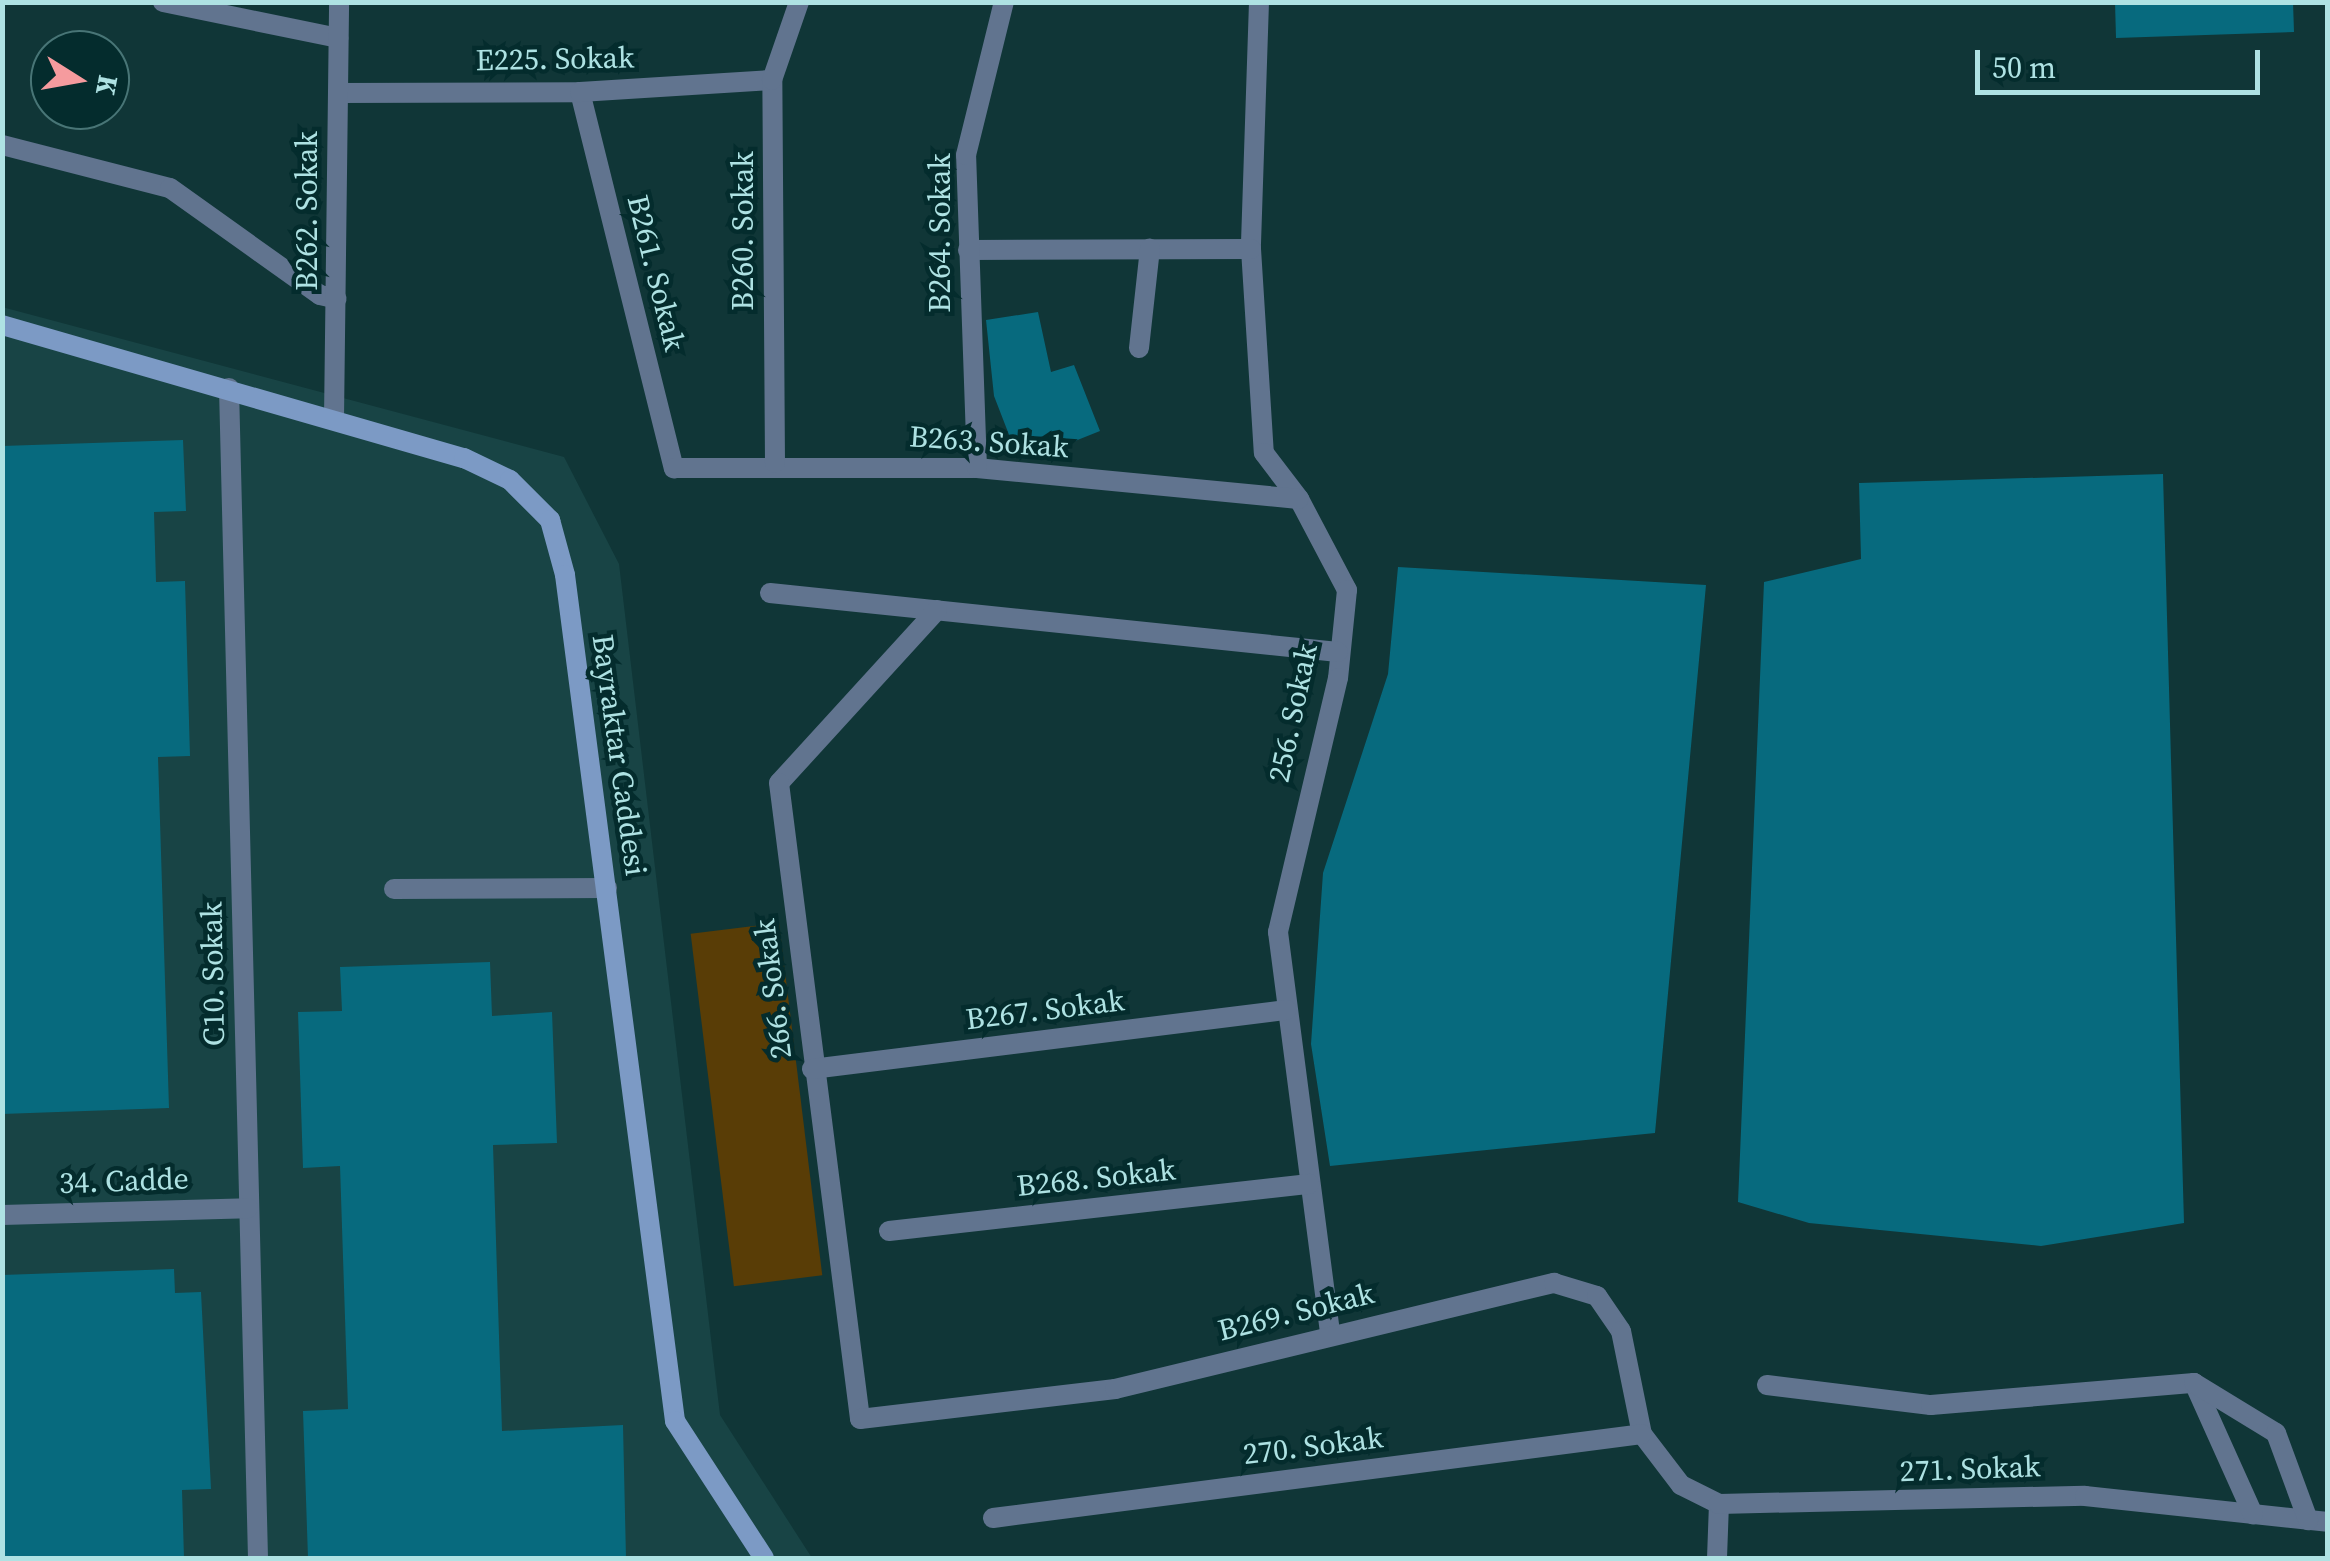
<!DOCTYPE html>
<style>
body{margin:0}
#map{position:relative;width:2330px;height:1561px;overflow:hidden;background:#103637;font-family:"Source Serif 4",serif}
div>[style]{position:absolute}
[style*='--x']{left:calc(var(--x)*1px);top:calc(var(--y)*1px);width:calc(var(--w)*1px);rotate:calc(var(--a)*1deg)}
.built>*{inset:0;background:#184445}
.green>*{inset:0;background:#593d06;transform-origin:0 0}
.building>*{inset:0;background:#076a7e}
.lane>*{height:20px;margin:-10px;padding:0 10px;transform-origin:10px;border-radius:10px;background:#61748f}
.street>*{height:20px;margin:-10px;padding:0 10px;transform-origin:10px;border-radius:10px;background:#61748f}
.secondary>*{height:20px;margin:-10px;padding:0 10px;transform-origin:10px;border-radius:10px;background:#7c9ac5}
span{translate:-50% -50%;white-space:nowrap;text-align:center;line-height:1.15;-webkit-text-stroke:9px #042c2d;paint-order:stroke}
.street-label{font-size:30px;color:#aee2e3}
.frame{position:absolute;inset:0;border:5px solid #aee2e3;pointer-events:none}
.north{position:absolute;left:30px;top:30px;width:100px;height:100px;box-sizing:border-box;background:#042c2d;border:2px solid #487576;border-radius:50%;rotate:101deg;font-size:28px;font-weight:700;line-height:40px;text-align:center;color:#aee2e3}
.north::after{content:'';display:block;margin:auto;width:35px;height:45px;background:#f59b9e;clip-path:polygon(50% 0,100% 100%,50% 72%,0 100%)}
.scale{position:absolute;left:1975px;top:50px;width:285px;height:45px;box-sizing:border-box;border:5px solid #aee2e3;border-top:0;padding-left:12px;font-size:30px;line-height:35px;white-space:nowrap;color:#aee2e3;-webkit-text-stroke:8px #042c2d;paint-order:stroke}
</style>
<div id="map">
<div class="built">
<div style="clip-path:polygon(2px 307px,564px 457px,619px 564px,720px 1415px,812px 1558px,3px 1558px)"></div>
</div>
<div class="green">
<div style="left:779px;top:923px;width:355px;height:89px;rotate:83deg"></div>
</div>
<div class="building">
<div style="clip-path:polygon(2115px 2px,2293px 2px,2294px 32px,2116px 38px)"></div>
<div style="clip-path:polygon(1038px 312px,1051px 372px,1074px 365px,1100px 431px,1030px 459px,1018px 458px,994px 396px,986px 320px)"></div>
<div style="clip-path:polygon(183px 440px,186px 511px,154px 512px,156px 582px,185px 581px,190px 756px,158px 757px,169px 1108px,2px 1114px,2px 446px)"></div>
<div style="clip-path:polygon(2163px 474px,2184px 1223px,2041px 1246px,1809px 1223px,1738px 1202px,1764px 582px,1861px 559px,1859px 483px)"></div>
<div style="clip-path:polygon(1398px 567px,1706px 585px,1655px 1133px,1330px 1166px,1311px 1044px,1323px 873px,1388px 674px)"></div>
<div style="clip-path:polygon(490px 962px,492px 1016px,552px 1012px,557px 1143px,493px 1145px,502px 1431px,623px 1425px,626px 1558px,308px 1558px,303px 1411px,348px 1409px,340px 1166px,303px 1168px,298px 1012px,342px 1011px,340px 967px)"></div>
<div style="clip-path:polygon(174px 1269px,175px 1293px,201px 1292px,211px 1489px,182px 1490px,184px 1558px,2px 1558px,2px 1275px)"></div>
</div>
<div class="lane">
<div style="--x:394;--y:889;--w:213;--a:-0.3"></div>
<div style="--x:1717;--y:1558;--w:54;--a:-87.9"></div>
</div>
<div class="street">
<div style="--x:163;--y:2;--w:179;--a:11.6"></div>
<div style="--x:1259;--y:2;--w:247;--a:91.9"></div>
<div style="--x:1251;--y:249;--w:204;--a:86.4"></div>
<div style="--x:1264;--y:453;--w:58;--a:52.7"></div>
<div style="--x:1299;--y:499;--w:103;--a:62.2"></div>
<div style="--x:1347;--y:590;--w:88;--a:95.8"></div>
<div style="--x:1338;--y:678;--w:261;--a:103.3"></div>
<div style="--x:1278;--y:932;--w:404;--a:82.6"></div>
<div style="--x:580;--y:92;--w:388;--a:76"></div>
<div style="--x:674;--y:468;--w:303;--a:0"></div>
<div style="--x:977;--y:468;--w:323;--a:5.5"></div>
<div style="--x:338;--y:93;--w:242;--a:-0.2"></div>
<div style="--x:580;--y:92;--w:192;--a:-3.6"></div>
<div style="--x:2;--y:145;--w:173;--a:14.4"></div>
<div style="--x:170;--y:188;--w:184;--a:35.5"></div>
<div style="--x:320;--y:295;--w:17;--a:13"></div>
<div style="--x:968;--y:250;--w:283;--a:-0.2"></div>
<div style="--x:1139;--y:348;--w:100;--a:-83.7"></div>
<div style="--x:229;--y:388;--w:1170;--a:88.58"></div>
<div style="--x:334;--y:419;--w:417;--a:-89.3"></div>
<div style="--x:775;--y:463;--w:383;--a:-90.4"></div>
<div style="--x:772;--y:80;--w:83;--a:-70.9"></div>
<div style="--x:977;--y:468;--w:313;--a:-92"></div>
<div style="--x:966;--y:155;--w:158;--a:-76.1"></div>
<div style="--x:770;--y:593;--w:571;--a:5.93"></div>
<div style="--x:937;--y:610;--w:234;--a:132.4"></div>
<div style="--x:779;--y:783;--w:641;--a:82.74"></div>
<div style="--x:860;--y:1419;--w:257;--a:-6.7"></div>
<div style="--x:1115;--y:1389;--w:452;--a:-13.6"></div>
<div style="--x:1554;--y:1283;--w:45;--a:16.8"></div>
<div style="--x:1597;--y:1296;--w:42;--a:55.6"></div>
<div style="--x:1621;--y:1331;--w:105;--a:78.5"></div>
<div style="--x:1642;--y:1434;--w:64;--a:52.6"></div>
<div style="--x:1681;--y:1485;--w:42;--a:26.6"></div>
<div style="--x:1719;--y:1504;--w:366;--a:-1.3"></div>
<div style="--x:2085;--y:1496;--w:244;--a:6.1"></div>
<div style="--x:812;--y:1069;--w:478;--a:-7.1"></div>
<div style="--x:2;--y:1215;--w:246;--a:-1.6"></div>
<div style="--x:889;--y:1231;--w:423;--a:-6.4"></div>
<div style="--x:2194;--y:1383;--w:144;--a:65.8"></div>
<div style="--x:1767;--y:1385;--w:165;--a:7"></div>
<div style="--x:1931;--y:1405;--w:264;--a:-4.8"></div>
<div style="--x:2194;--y:1383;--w:96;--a:31.4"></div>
<div style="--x:2276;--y:1433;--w:93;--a:69.8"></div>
<div style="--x:993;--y:1518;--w:654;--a:-7.37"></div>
</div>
<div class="secondary">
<div style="--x:2;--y:325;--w:481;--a:16.1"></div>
<div style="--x:464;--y:458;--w:51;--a:25.6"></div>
<div style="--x:510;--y:480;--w:57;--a:45"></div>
<div style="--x:550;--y:520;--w:57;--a:74.7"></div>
<div style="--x:565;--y:575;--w:853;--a:82.59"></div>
<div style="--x:675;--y:1421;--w:163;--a:57"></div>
</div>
<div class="street-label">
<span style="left:555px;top:59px;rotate:-1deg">E225. Sokak</span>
<span style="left:307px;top:211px;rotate:-90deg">B262. Sokak</span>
<span style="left:743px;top:231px;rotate:-90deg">B260. Sokak</span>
<span style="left:940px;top:233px;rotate:-90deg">B264. Sokak</span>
<span style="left:656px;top:273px;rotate:76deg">B261. Sokak</span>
<span style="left:989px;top:442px;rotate:4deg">B263. Sokak</span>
<span style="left:1293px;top:713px;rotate:-78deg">256. Sokak</span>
<span style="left:619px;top:755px;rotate:82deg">Bayraktar Caddesi</span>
<span style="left:213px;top:974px;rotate:-91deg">C10. Sokak</span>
<span style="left:773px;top:989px;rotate:-97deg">266. Sokak</span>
<span style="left:1045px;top:1010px;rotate:-7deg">B267. Sokak</span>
<span style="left:1096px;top:1178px;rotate:-6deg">B268. Sokak</span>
<span style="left:124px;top:1181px;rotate:-2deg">34. Cadde</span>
<span style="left:1296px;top:1312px;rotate:-14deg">B269. Sokak</span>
<span style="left:1313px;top:1446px;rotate:-7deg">270. Sokak</span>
<span style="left:1970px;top:1469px;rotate:-2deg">271. Sokak</span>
</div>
<div class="frame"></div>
<div class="north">K</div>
<div class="scale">50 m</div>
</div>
